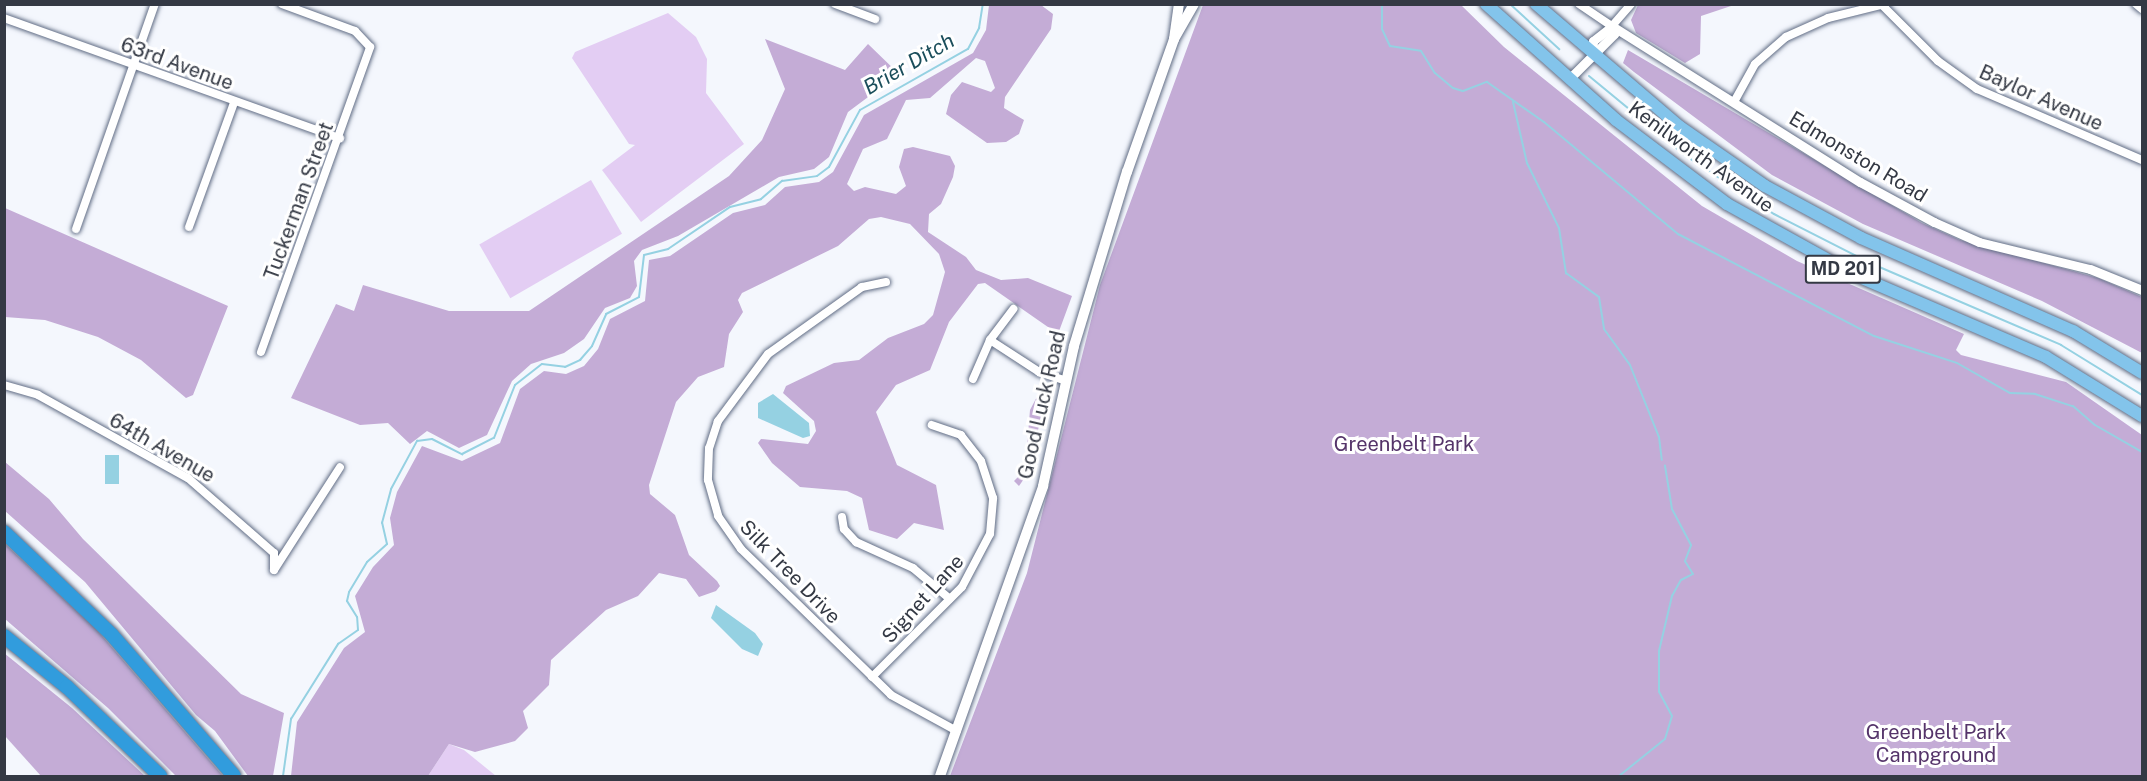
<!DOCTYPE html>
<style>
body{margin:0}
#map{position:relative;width:2147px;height:781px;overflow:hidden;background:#f4f7fd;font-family:"Public Sans",sans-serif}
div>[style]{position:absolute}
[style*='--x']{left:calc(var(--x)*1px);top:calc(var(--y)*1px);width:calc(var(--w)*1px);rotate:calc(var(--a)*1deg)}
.green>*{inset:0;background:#e3cdf3;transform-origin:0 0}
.forest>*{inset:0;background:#c4acd6}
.water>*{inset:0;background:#95d1e2;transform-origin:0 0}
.stream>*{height:2px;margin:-1px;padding:0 1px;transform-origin:1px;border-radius:1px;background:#95d1e2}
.roads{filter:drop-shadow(0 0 2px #616d85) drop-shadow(0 0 2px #616d85)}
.minor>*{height:8px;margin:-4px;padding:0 4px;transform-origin:4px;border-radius:4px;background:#fff}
.tertiary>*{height:9px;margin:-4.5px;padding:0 4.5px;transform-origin:4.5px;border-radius:4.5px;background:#fff}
.secondary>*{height:10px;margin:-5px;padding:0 5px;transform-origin:5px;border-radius:5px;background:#fff}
.primary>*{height:12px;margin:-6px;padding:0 6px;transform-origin:6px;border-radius:6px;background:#83c4eb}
.motorway>*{height:14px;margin:-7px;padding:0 7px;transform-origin:7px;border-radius:7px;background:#319cdd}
span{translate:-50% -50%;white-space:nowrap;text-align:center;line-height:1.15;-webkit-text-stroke:6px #fff;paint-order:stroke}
.shield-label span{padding:2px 4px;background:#fff;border:2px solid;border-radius:4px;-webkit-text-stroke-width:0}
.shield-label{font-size:18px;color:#343944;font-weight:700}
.street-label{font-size:20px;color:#343944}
.park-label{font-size:20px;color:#55346a}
.water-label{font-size:21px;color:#1b4e5b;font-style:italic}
.frame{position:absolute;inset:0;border:6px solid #343944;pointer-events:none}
</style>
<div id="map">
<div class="green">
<div style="clip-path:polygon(668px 13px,696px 37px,707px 59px,706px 93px,744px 144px,641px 222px,602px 170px,635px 145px,629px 144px,572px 58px,575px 52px)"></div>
<div style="left:591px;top:180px;width:62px;height:129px;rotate:60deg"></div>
<div style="clip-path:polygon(449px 744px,464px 750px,496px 776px,428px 776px)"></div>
</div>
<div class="forest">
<div style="clip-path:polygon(989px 5px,1041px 5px,1053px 14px,1051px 29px,1005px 97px,1004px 108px,1024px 120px,1019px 134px,1006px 142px,987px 143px,946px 114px,951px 95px,962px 82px,991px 92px,995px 88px,985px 61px,976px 58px,930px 98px,906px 100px,887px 139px,863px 149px,847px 184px,854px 191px,865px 187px,896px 194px,906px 186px,899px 167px,904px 149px,913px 147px,950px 156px,955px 166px,953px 177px,941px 204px,929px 214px,928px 232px,966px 257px,976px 270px,1001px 280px,1028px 278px,1072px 296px,1058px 334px,985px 283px,978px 284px,949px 322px,930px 370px,896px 385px,876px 412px,897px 465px,936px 485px,944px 530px,914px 523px,897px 539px,869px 530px,862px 498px,847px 491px,800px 487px,772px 463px,758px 443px,761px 439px,808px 444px,816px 431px,814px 421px,783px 393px,786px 386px,834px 363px,859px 360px,888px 338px,924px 324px,933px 315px,945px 272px,939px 254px,910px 224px,881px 217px,869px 219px,838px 246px,742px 293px,738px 300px,743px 312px,729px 334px,724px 367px,698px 377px,676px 402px,649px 485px,650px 494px,675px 515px,689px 555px,717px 581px,720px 586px,716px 591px,699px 597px,686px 579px,659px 573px,638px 596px,606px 610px,551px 660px,549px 685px,523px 711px,528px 728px,515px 741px,475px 752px,449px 744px,428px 776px,291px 776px,297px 722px,344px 648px,365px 632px,355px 596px,373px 567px,394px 545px,390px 518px,397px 492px,422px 446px,462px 461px,500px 443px,520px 389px,544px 371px,566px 374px,584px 366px,598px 349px,610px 319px,645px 301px,649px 260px,670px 256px,733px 213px,765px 205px,785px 187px,819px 182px,833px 172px,864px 115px,973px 53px,986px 30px)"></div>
<div style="clip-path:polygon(1203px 5px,1461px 5px,1504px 47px,1702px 206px,1797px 261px,1964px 334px,1956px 350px,1961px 355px,2066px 382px,2142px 435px,2142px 776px,950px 776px,1027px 573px,1100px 285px)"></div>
<div style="clip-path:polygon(1638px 5px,1638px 4px,1734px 5px,1701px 16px,1700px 54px,1685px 63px,1636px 33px,1631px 20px)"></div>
<div style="clip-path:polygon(765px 39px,845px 70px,868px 44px,899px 74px,848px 112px,829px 157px,814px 169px,779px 177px,678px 236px,642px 250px,634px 261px,637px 286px,630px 298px,605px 308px,584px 339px,564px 353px,531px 364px,512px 381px,487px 435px,459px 448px,427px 431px,410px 444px,388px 423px,360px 425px,291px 398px,336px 304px,354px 311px,363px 285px,449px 311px,529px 311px,729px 176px,762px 140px,785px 89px)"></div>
<div style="clip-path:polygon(1628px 50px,1922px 223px,1960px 240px,2098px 278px,2142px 297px,2142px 353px,2042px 301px,1863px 224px,1772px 175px,1634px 72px,1623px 63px)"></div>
<div style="clip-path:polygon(5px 208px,228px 306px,193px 395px,186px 398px,141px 360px,98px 337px,45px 320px,5px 317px)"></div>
<div style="clip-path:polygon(1041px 389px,1045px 396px,1030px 470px,1019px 486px,1014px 481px,1025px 470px,1030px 410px)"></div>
<div style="clip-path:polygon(5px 462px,49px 499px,83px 539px,241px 694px,284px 713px,273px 776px,248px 776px,215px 731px,196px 715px,85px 582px,5px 511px)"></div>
<div style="clip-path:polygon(4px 543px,97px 630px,223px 776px,176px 776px,108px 708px,5px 619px)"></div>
<div style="clip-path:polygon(4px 653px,72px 708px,145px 776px,41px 776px,5px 736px)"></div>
</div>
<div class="water">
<div style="clip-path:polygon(773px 394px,809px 423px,810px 436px,803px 438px,758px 418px,758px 403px)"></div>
<div style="left:105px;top:455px;width:14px;height:29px"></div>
<div style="clip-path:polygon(716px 605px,755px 633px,763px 644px,758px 656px,742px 649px,711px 618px)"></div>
</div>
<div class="stream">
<div style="--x:1382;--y:4;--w:25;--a:90"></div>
<div style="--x:1382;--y:29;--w:19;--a:65"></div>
<div style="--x:1390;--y:46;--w:31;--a:9"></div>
<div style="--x:1421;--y:51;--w:26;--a:58"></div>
<div style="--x:1435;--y:73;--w:23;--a:40"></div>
<div style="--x:1453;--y:88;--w:10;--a:17"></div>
<div style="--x:1463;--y:91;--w:26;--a:-21"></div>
<div style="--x:1487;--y:82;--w:70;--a:35.1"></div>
<div style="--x:1544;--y:122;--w:175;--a:39.9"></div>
<div style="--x:1678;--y:234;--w:221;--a:27.5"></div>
<div style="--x:1874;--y:336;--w:87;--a:18"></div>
<div style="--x:1957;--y:363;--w:61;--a:29.5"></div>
<div style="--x:2010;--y:393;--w:25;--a:2"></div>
<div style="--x:2035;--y:394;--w:40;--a:18"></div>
<div style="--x:2073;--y:406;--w:29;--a:41"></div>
<div style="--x:2095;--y:425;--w:54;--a:29.9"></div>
<div style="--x:1510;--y:4;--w:67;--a:42.6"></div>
<div style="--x:1589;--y:76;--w:126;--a:39.5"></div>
<div style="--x:1686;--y:156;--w:105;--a:33.4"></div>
<div style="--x:1774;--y:214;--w:108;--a:27"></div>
<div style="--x:1870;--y:263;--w:208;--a:23.2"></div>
<div style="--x:2061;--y:345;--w:95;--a:31.7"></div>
<div style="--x:1513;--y:102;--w:63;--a:77.1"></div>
<div style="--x:1527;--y:163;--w:72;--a:63.8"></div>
<div style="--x:1559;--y:228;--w:46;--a:81.2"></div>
<div style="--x:1566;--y:273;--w:41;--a:36"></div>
<div style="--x:1599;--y:297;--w:32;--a:81"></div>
<div style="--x:1604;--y:329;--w:44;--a:54.2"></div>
<div style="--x:1630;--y:365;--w:78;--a:68.1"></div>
<div style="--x:1659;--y:437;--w:23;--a:83"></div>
<div style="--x:283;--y:776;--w:58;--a:-82"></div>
<div style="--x:291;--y:719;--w:89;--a:-57.9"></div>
<div style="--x:338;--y:644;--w:24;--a:-35"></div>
<div style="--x:358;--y:630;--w:13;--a:-94"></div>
<div style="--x:357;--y:617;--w:19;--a:-122"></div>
<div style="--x:347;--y:601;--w:9;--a:-77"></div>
<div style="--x:349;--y:592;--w:35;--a:-59"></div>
<div style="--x:367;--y:562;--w:27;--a:-42"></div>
<div style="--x:387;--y:544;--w:22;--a:-103"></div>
<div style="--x:382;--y:523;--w:35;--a:-75"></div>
<div style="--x:391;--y:489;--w:55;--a:-61.6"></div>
<div style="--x:417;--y:441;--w:15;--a:-8"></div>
<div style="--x:432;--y:439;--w:34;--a:27"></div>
<div style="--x:462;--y:454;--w:36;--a:-27"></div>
<div style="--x:494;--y:438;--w:57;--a:-68.4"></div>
<div style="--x:515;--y:385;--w:34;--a:-38"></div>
<div style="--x:542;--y:364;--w:23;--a:7"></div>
<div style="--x:565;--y:367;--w:17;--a:-25"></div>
<div style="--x:580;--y:360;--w:18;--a:-49"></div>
<div style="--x:592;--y:346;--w:35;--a:-66"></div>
<div style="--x:606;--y:314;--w:37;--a:-27"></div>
<div style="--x:639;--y:297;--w:42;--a:-83.2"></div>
<div style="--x:644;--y:255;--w:25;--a:-14"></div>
<div style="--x:668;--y:249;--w:75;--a:-34.1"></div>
<div style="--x:730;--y:207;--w:32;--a:-14"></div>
<div style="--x:761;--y:199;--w:28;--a:-41"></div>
<div style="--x:782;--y:181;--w:35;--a:-8"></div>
<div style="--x:817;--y:176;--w:15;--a:-37"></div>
<div style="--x:829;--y:167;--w:65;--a:-61.5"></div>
<div style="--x:860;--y:110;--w:124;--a:-29.5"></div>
<div style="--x:968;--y:49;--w:24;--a:-62"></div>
<div style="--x:979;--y:28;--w:24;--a:-81"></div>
<div style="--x:1619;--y:776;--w:59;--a:-38.8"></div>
<div style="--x:1665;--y:739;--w:24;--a:-73"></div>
<div style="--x:1672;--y:716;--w:27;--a:-118"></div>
<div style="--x:1659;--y:692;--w:41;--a:-90"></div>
<div style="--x:1659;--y:651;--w:57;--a:-76.7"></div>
<div style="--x:1672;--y:596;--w:18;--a:-61"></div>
<div style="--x:1681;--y:580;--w:13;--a:-27"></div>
<div style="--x:1693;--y:574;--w:15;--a:-122"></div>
<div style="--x:1685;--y:561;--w:17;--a:-69"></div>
<div style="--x:1691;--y:545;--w:41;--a:-117.8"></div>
<div style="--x:1672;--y:509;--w:44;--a:-99.2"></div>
</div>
<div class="roads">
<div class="minor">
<div style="--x:835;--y:4;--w:43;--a:20.6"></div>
<div style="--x:1579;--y:4;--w:40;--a:34"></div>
<div style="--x:1612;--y:26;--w:29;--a:-49"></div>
<div style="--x:2136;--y:4;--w:8;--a:40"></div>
<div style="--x:1882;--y:5;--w:79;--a:45"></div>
<div style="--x:1938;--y:61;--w:48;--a:35.7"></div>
<div style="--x:1977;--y:89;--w:180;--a:23.3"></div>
<div style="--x:4;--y:18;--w:357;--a:19.7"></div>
<div style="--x:1734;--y:102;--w:43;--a:-61.1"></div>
<div style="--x:1755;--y:64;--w:41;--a:-41.1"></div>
<div style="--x:1786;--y:37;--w:46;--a:-24.3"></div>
<div style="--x:1828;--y:18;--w:59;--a:-13.8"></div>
<div style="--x:189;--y:227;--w:132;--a:-70.1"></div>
<div style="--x:76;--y:229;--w:238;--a:-70.7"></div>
<div style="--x:886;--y:282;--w:25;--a:168"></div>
<div style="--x:862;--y:287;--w:115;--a:144.5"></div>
<div style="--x:768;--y:354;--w:84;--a:126.7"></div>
<div style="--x:718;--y:421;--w:28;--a:108"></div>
<div style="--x:709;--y:448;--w:32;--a:92"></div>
<div style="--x:708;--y:480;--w:37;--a:74"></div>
<div style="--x:718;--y:516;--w:40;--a:55.1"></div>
<div style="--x:741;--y:549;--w:209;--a:44.2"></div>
<div style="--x:891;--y:695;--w:75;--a:28.6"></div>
<div style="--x:990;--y:340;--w:59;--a:33.1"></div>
<div style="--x:1039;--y:372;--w:28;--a:18"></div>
<div style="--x:261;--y:352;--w:324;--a:-70.3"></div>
<div style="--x:370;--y:47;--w:22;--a:-133"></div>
<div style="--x:355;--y:31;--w:78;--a:-159.7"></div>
<div style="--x:973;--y:379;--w:43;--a:-66.4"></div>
<div style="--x:990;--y:340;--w:39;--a:-53"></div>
<div style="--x:4;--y:385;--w:35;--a:16"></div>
<div style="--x:38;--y:395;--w:171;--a:29"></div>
<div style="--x:188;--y:478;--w:114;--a:41.1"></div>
<div style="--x:274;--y:553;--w:17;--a:90"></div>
<div style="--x:842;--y:517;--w:12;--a:81"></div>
<div style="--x:844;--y:529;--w:18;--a:47"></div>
<div style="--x:856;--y:542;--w:63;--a:24.5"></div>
<div style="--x:913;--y:568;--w:48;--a:40"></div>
<div style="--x:274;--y:570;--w:122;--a:-57.3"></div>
<div style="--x:872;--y:677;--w:127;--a:-45"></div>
<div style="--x:962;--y:587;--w:60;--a:-62.2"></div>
<div style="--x:990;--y:534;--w:36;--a:-85"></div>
<div style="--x:993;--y:498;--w:39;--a:-108"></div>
<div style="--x:981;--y:461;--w:33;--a:-128"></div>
<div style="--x:961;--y:435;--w:31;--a:-161"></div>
</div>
<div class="tertiary">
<div style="--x:1612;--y:26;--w:293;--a:32.2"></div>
<div style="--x:1860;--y:182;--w:84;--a:28.4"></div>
<div style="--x:1934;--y:222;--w:49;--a:24"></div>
<div style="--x:1979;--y:242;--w:114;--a:13.7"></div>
<div style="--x:2090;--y:269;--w:56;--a:22"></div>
<div style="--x:1592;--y:53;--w:12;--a:-85"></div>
<div style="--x:1593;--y:41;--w:24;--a:-38"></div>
<div style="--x:1569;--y:79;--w:64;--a:-45"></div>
<div style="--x:1614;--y:34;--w:8;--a:-104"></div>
</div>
<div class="secondary">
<div style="--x:1174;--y:39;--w:35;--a:-82"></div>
<div style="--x:940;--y:776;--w:308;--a:-70.4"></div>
<div style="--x:1043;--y:486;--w:143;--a:-77.5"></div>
<div style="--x:1074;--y:346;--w:182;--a:-73.1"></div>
<div style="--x:1127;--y:172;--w:141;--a:-70.5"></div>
<div style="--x:1174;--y:39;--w:40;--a:-60.3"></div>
</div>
<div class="primary">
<div style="--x:1486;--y:4;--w:174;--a:41.7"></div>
<div style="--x:1616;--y:120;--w:139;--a:37.1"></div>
<div style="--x:1727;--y:204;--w:146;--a:29"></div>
<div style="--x:1855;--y:275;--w:208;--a:23.2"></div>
<div style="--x:2046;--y:357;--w:113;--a:31.6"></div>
<div style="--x:1536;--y:4;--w:189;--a:40.5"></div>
<div style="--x:1680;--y:127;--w:103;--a:34.8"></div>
<div style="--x:1765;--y:186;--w:109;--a:28.4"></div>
<div style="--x:1861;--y:238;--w:232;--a:23.7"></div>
<div style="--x:2073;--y:331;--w:81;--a:31.3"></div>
</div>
<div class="motorway">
<div style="--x:4;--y:532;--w:149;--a:43.6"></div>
<div style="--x:112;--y:635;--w:186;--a:49.1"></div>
<div style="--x:4;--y:636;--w:81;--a:39"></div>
<div style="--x:67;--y:687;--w:129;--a:43.7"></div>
</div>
</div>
<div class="shield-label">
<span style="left:1843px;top:269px">MD 201</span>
</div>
<div class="street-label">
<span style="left:177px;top:64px;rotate:20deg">63rd Avenue</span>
<span style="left:2041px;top:98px;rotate:24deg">Baylor Avenue</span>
<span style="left:1701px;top:157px;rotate:36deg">Kenilworth Avenue</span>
<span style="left:1858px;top:157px;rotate:31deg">Edmonston Road</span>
<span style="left:299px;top:201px;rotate:-70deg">Tuckerman Street</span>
<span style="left:1042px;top:405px;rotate:-77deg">Good Luck Road</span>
<span style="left:162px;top:448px;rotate:30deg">64th Avenue</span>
<span style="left:790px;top:572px;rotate:46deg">Silk Tree Drive</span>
<span style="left:923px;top:599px;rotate:-48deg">Signet Lane</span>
</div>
<div class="park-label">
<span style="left:1404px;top:444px">Greenbelt Park</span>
<span style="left:1936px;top:744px">Greenbelt Park<br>Campground</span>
</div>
<div class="water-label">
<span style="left:909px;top:64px;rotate:-30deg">Brier Ditch</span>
</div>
<div class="frame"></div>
</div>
